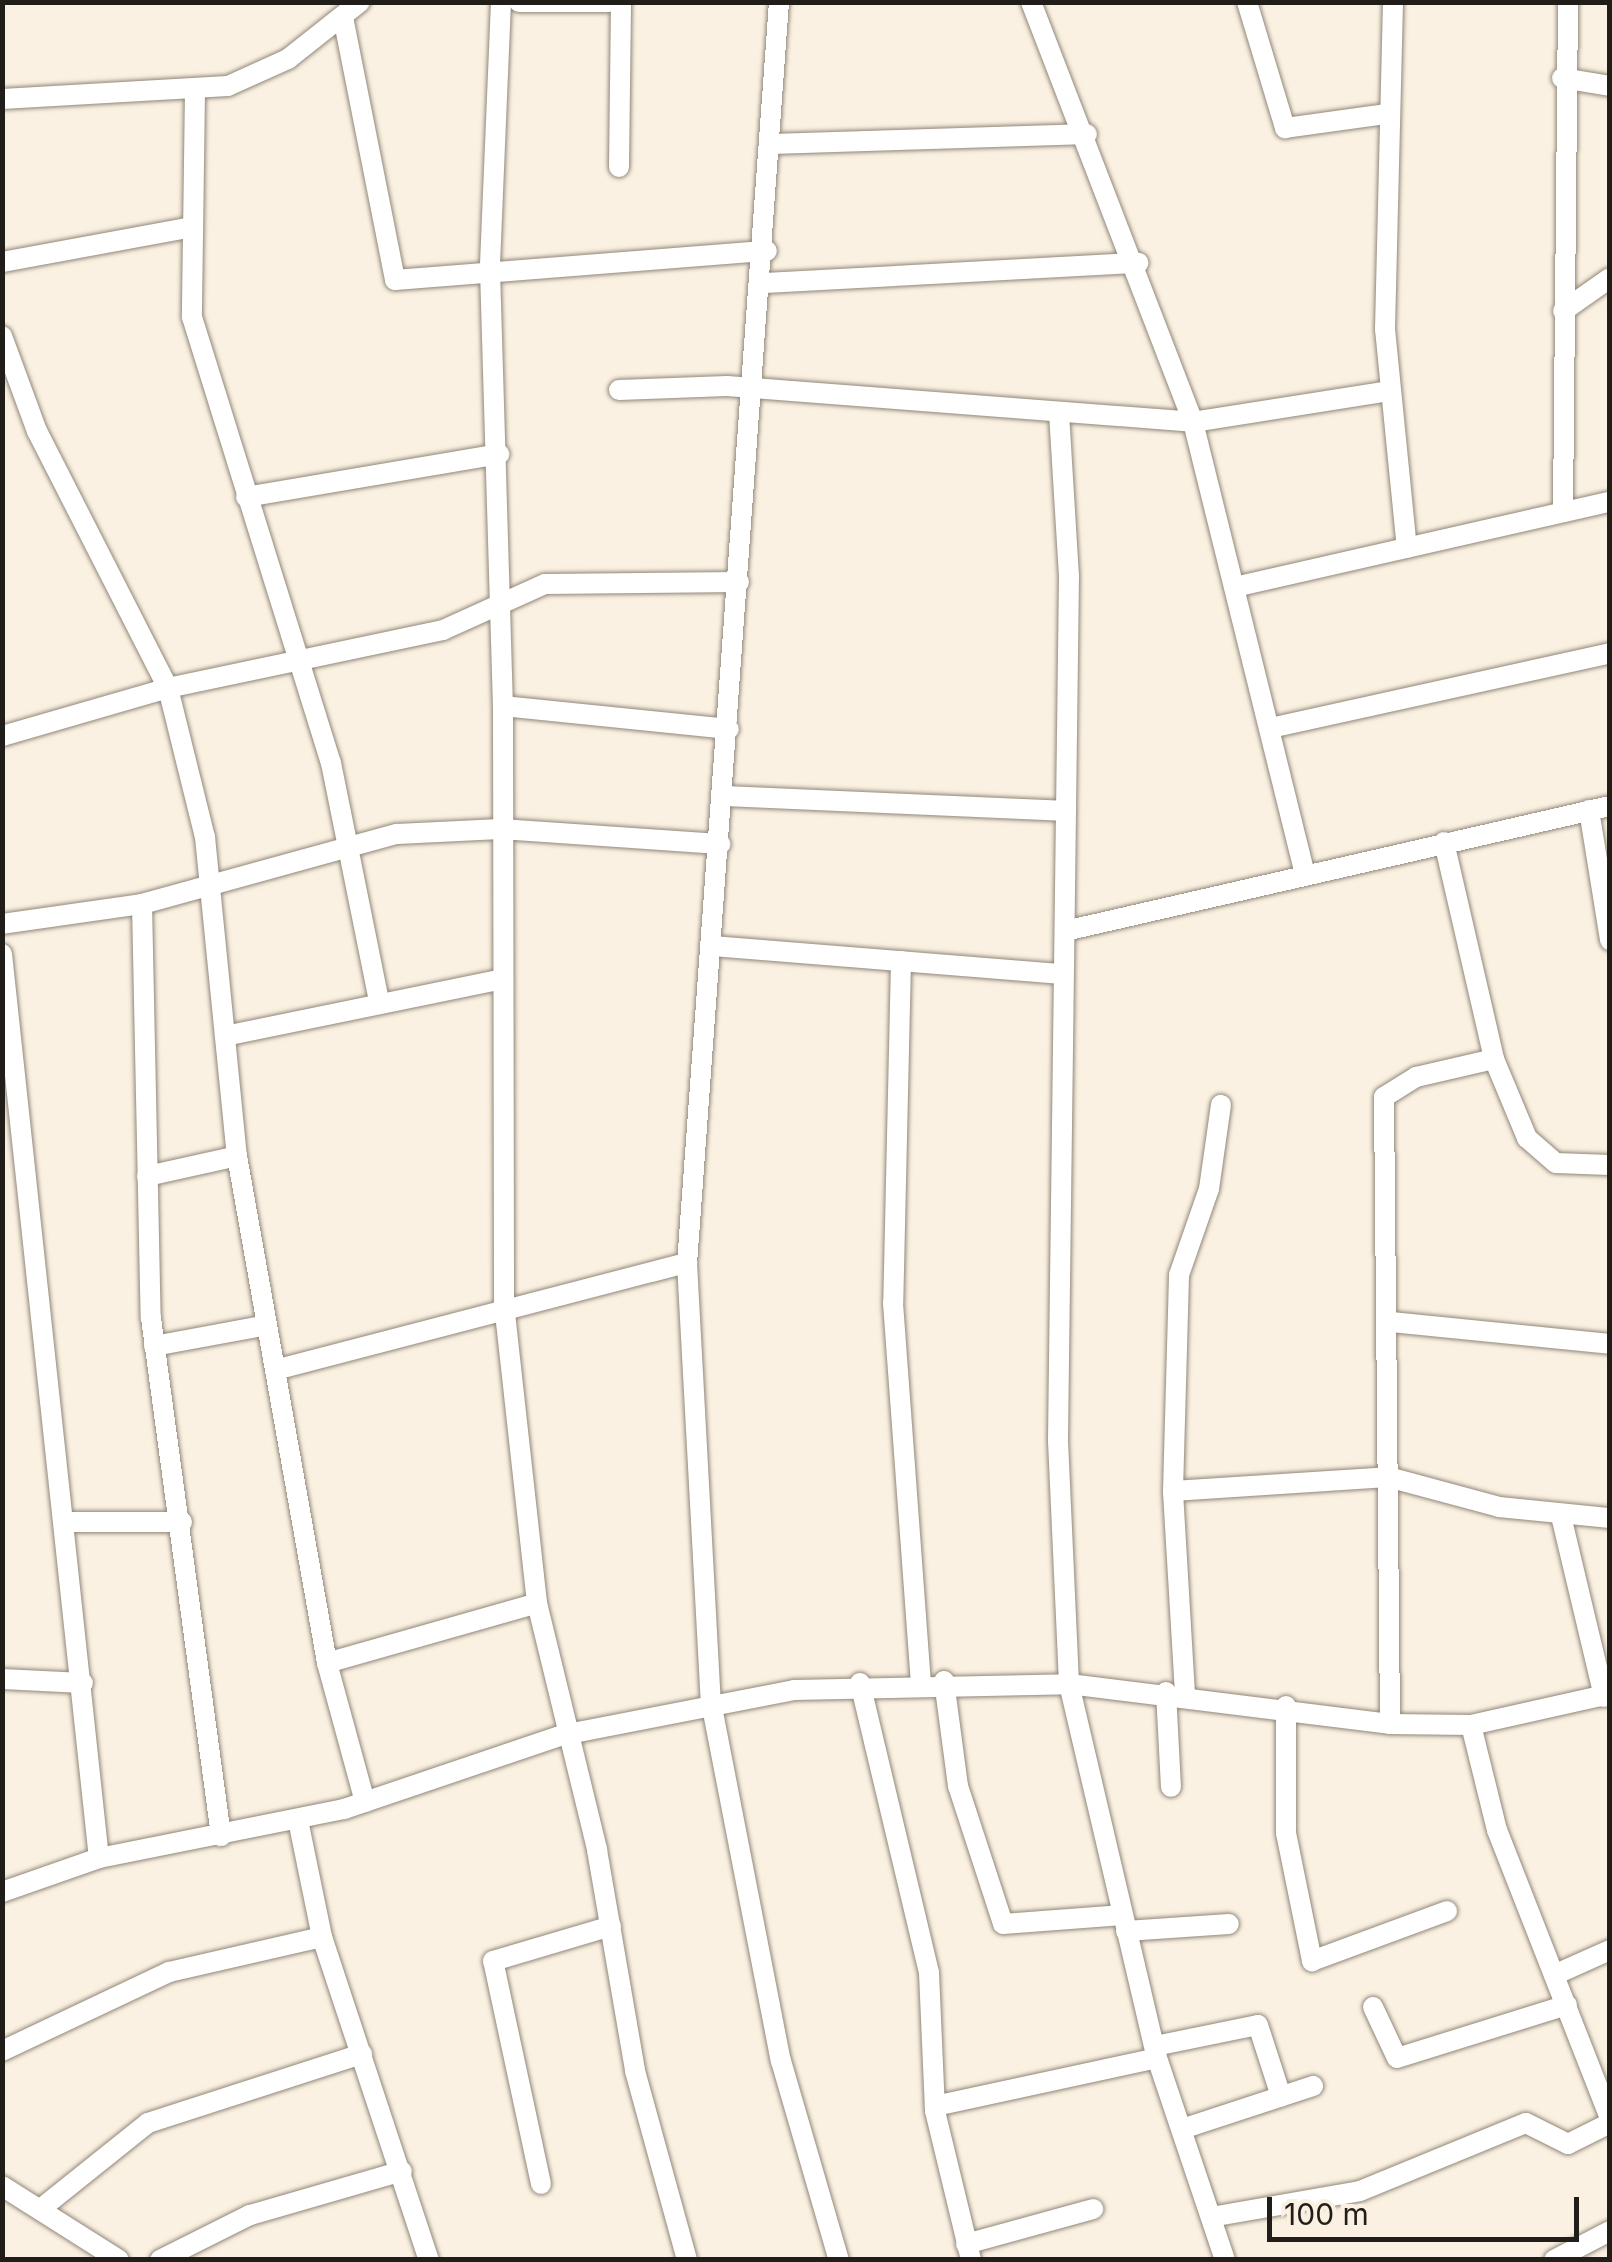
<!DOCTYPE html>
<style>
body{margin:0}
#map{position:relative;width:1612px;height:2262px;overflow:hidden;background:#fbf1e2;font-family:Inter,sans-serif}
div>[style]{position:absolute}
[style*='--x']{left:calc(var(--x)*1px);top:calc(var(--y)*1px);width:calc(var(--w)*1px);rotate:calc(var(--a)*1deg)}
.roads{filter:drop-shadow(0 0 2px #908779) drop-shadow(0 0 2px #908779)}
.minor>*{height:20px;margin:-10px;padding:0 10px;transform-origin:10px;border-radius:10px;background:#fff}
span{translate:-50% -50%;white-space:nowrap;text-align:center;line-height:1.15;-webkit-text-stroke:10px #fbf1e2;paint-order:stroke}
.frame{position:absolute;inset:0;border:5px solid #211d18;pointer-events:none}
.scale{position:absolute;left:1267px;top:2197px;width:312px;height:45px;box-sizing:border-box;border:5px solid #211d18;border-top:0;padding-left:12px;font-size:30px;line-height:35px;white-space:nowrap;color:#211d18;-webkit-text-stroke:8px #fbf1e2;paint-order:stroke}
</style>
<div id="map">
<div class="roads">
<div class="minor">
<div style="--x:501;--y:2;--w:268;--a:92.4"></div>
<div style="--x:490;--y:270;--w:436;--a:88.3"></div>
<div style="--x:503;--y:706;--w:598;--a:89.9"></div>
<div style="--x:504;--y:1304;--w:301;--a:83.7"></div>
<div style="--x:537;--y:1603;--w:254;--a:76.3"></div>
<div style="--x:597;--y:1850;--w:224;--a:80.2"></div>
<div style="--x:635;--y:2071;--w:196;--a:74.6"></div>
<div style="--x:519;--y:2;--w:90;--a:0"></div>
<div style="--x:779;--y:2;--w:1264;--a:94.17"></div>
<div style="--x:687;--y:1263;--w:440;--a:86.9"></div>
<div style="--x:711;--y:1702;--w:366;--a:79"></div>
<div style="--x:781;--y:2061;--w:207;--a:73.8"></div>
<div style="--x:1031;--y:2;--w:450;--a:68.9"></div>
<div style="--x:1193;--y:422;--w:461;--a:76.1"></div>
<div style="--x:1247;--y:2;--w:132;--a:73.2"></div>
<div style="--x:1285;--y:128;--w:102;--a:-7.9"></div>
<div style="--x:1393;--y:2;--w:327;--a:91.4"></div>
<div style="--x:1385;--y:329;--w:220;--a:84.3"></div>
<div style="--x:343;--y:17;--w:268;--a:78.8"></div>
<div style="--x:395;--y:280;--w:373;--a:-4.5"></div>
<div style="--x:1562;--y:78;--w:49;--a:9.5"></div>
<div style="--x:195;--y:91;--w:226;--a:90.8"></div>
<div style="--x:192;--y:317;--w:467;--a:72.7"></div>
<div style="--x:331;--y:763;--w:242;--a:78.6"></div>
<div style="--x:2;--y:99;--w:226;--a:-3.3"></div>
<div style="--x:228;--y:86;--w:66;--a:-24.2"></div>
<div style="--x:288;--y:59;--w:92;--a:-38.4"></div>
<div style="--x:773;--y:144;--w:314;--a:-1.8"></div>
<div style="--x:619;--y:167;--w:165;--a:-89.3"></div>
<div style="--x:2;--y:262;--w:194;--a:-10.4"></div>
<div style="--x:765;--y:283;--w:374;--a:-3.1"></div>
<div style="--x:1563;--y:311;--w:57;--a:-35.1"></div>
<div style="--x:2;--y:336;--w:101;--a:69.8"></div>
<div style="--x:37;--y:431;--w:288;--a:63"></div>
<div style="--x:168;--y:688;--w:154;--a:76.1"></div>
<div style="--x:205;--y:837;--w:321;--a:84.3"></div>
<div style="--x:237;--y:1156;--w:515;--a:79.93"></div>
<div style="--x:327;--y:1663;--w:144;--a:74.7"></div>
<div style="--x:619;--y:390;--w:108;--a:-2.1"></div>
<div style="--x:727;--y:386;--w:467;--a:4.4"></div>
<div style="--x:1193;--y:422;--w:198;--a:-9"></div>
<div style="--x:1059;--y:413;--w:163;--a:86.5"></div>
<div style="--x:1069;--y:576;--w:865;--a:90.73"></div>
<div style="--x:1058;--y:1441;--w:243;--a:87.4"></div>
<div style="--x:1069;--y:1684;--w:384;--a:76.8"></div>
<div style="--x:1157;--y:2058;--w:213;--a:71.4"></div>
<div style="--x:246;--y:497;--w:257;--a:-9.6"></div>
<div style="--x:1563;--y:512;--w:510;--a:-89.44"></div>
<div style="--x:1239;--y:586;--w:380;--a:-12.8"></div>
<div style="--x:503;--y:706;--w:227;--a:5.8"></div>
<div style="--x:1270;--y:728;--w:348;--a:-12.4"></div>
<div style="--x:2;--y:736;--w:173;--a:-16.1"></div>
<div style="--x:168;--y:688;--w:281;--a:-11.9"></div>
<div style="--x:443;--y:630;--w:112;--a:-24.3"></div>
<div style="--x:545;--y:584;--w:194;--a:-0.6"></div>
<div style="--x:723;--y:796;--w:341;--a:2.5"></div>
<div style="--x:1589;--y:810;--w:132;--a:80.8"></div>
<div style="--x:1444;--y:842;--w:223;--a:77"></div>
<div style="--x:1494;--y:1059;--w:86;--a:67.3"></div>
<div style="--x:1527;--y:1138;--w:38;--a:41"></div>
<div style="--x:1556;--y:1163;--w:54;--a:2.1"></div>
<div style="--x:142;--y:904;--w:414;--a:88.8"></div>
<div style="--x:151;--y:1318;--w:523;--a:82.3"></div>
<div style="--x:2;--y:924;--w:141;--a:-8.1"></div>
<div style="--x:142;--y:904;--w:264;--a:-15.4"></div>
<div style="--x:397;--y:834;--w:103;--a:-2.8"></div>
<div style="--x:500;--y:829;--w:221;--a:3.9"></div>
<div style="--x:1065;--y:931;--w:559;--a:-12.92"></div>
<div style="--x:713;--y:946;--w:350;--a:4.6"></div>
<div style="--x:2;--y:954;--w:909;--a:83.88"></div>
<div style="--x:901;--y:961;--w:342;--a:91.3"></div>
<div style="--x:893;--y:1303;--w:379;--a:85.8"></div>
<div style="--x:225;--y:1036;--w:280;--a:-11.6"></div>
<div style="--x:147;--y:1176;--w:92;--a:-12.5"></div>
<div style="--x:1391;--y:1322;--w:220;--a:5.7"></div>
<div style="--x:154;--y:1346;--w:115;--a:-10.5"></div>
<div style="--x:275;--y:1370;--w:426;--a:-14.6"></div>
<div style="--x:1173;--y:1491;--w:215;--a:-3.7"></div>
<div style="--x:1388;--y:1477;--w:115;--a:15.1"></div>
<div style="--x:1499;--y:1507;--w:112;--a:5.7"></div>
<div style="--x:1561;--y:1516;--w:186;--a:76.6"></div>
<div style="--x:70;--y:1522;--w:112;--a:0"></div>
<div style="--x:327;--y:1663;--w:218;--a:-15.9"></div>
<div style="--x:2;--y:1679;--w:81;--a:2.8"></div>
<div style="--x:944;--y:1681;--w:106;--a:82.4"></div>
<div style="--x:958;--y:1786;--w:145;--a:71.9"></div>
<div style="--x:1003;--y:1924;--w:120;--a:-4.3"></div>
<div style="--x:860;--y:1683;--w:298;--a:76.6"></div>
<div style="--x:929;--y:1973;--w:138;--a:87.5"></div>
<div style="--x:935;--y:2111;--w:153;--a:76.4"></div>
<div style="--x:1166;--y:1692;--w:95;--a:87"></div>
<div style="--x:1185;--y:1694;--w:203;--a:-93.4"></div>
<div style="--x:1173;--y:1491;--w:216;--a:-88.4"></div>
<div style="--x:1179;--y:1275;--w:91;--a:-70.8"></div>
<div style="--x:1209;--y:1189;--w:85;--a:-81.9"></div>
<div style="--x:1286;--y:1706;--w:127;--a:90"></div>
<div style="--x:1286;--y:1833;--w:131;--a:78.5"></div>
<div style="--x:1312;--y:1961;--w:144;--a:-20.3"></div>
<div style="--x:1390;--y:1724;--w:627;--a:-90.55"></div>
<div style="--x:1384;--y:1097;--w:38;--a:-32"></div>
<div style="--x:1416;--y:1077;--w:80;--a:-13"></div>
<div style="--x:1471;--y:1725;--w:108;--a:76.1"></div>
<div style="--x:1497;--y:1830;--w:309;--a:68.6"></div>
<div style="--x:298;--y:1820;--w:119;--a:78.4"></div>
<div style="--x:322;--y:1937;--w:340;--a:71.7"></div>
<div style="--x:2;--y:1892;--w:103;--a:-19.3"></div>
<div style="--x:99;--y:1858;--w:250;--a:-11.3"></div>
<div style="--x:344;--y:1809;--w:231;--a:-18.7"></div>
<div style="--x:563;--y:1735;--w:235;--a:-11"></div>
<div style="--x:794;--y:1690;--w:275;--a:-1.2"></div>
<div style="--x:1069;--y:1684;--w:323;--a:7.1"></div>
<div style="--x:1390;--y:1724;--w:81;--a:0.7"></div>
<div style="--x:1471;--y:1725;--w:142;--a:-12.6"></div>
<div style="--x:1126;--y:1931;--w:103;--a:-3.9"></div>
<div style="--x:1554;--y:1975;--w:61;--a:-24.1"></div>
<div style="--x:1373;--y:2007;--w:56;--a:64.8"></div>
<div style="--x:1397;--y:2058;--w:178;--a:-17.3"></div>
<div style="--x:1155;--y:2046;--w:105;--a:-11.5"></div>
<div style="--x:1258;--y:2025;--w:75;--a:72.1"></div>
<div style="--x:2;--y:2051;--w:185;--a:-25.3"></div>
<div style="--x:169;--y:1972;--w:157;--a:-12.9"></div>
<div style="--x:935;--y:2106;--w:227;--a:-12.2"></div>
<div style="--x:1182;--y:2129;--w:138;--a:-18.2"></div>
<div style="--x:541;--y:2184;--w:228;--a:-102.1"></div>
<div style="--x:493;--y:1961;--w:123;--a:-16.5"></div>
<div style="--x:2;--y:2186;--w:138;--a:32.3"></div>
<div style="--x:43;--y:2207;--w:134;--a:-38.7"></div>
<div style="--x:148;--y:2123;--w:225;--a:-17.9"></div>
<div style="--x:1211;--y:2217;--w:151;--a:-9.9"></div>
<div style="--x:1360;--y:2191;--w:179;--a:-22.3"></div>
<div style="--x:1526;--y:2123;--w:47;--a:26.6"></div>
<div style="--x:1568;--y:2144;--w:47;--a:-26.6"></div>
<div style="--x:966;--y:2244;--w:132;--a:-15.4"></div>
<div style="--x:160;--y:2260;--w:101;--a:-26.6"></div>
<div style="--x:250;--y:2215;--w:158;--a:-16.1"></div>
<div style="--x:1554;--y:2260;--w:63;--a:-27.4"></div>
</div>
</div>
<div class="frame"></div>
<div class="scale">100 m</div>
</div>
